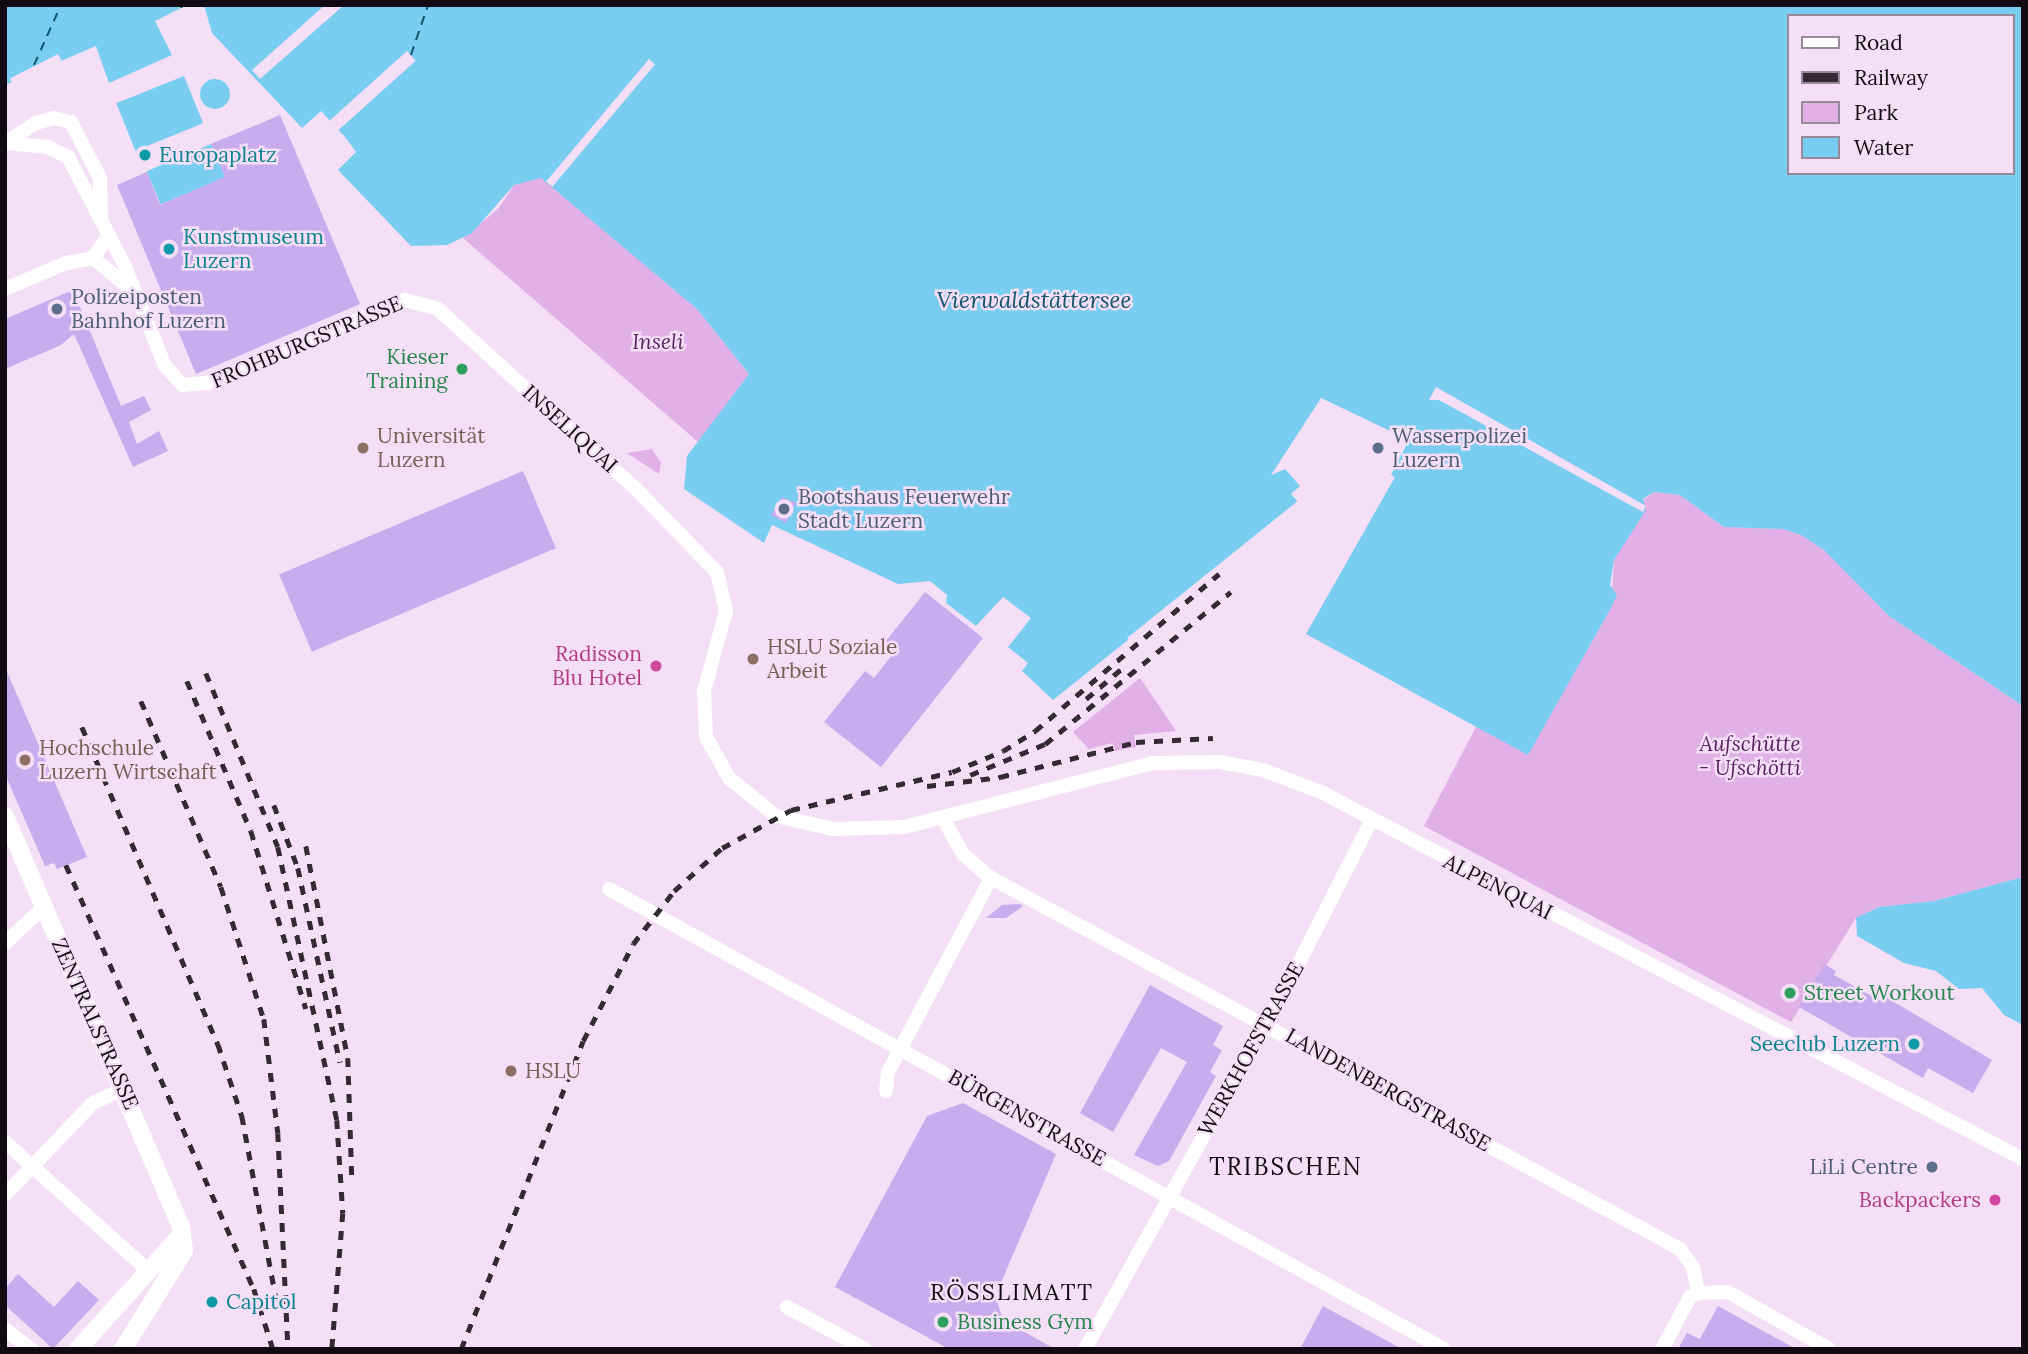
<!DOCTYPE html>
<meta charset="utf-8">
<style>
body{margin:0}
#map{position:relative;width:2028px;height:1354px;overflow:hidden;background:#f4dff6;font-family:Lora,serif}
div>[style]{position:absolute}
[style*='--x']{left:calc(var(--x)*1px);top:calc(var(--y)*1px);width:calc(var(--w)*1px);rotate:calc(var(--a)*1deg)}
.green>*{inset:0;background:#e0b0e6}
.water>*{inset:0;background:#79cdf1;transform-origin:0 0}
.round{border-radius:50%}
.pier>*{inset:0;background:#f4dff6;transform-origin:0 0}
.ferry>*{height:2px;margin-top:-1px;transform-origin:0;background:repeating-linear-gradient(90deg,#11566e 0 9px,transparent 0 16px)}
.building>*{inset:0;background:#c8aced;transform-origin:0 0}
.minor>*{height:14px;margin:-7px;padding:0 7px;transform-origin:7px;border-radius:7px;background:#fff}
.major>*{height:18px;margin:-9px;padding:0 9px;transform-origin:9px;border-radius:9px;background:#fff}
.rail>*{height:4.5px;margin-top:-2.25px;transform-origin:0;background:repeating-linear-gradient(90deg,#332a34 0 9px,transparent 0 18px)}
.dots>*{width:19px;height:19px;translate:-50% -50%;box-sizing:border-box;border:4px solid #f4dff6;border-radius:50%}
span{translate:-50% -50%;white-space:nowrap;text-align:center;line-height:1.15;-webkit-text-stroke:5px #f4dff6;paint-order:stroke}
.culture-label{font-size:21px;color:#0d838f}
.left{translate:0 -50%;text-align:left}
.right{translate:-100% -50%;text-align:right}
.service-label{font-size:21px;color:#4e5e75}
.street-label{font-size:21px;color:#110a12}
.park-label{font-size:21px;color:#5a1f63;font-style:italic}
.leisure-label{font-size:21px;color:#27864d}
.education-label{font-size:21px;color:#785e54}
.hotel-label{font-size:21px;color:#b23c85}
.water-label{font-size:23px;color:#11566e;font-style:italic}
.neighbourhood-label{font-size:23px;color:#110a12;letter-spacing:2px}
.quarter-label{font-size:24px;color:#110a12;letter-spacing:2px}
.frame{position:absolute;inset:0;border:7px solid #110a12;pointer-events:none}
.legend{position:absolute;left:1787px;top:14px;width:228px;height:161px;box-sizing:border-box;background:#f4dff6;border:2px solid #998a9b;margin:0;padding:9px 12px;list-style:none;font-size:21px;color:#110a12}
.legend li{display:flex;align-items:center;gap:14px;height:35px}
.legend b{width:35px;border:2px solid #998a9b}
</style>
<div id="map">
<div class="green">
<div style="clip-path:polygon(541px 177px,697px 309px,749px 374px,698px 442px,463px 238px,498px 209px,514px 185px)"></div>
<div style="clip-path:polygon(652px 449px,661px 463px,659px 474px,627px 453px)"></div>
<div style="clip-path:polygon(1654px 492px,1680px 495px,1724px 527px,1783px 529px,1801px 535px,1824px 550px,1889px 616px,2023px 706px,2023px 877px,1934px 901px,1879px 907px,1856px 918px,1791px 1022px,1424px 826px,1477px 725px,1528px 754px,1611px 608px,1614px 560px,1643px 500px)"></div>
<div style="clip-path:polygon(1140px 678px,1176px 731px,1134px 735px,1136px 747px,1115px 751px,1113px 743px,1089px 749px,1073px 732px)"></div>
</div>
<div class="water">
<div style="clip-path:polygon(5px 5px,187px 5px,155px 21px,172px 55px,109px 83px,96px 46px,5px 85px)"></div>
<div style="clip-path:polygon(evenodd,204px 5px,2023px 5px,2023px 706px,1889px 616px,1824px 550px,1801px 535px,1783px 529px,1724px 527px,1680px 495px,1654px 492px,1643px 499px,1646px 510px,1614px 560px,1610px 585px,1617px 595px,1611px 608px,1528px 755px,1306px 634px,1395px 477px,1391px 475px,1409px 440px,1321px 398px,1271px 475px,1285px 469px,1300px 486px,1291px 494px,1299px 503px,1053px 700px,1022px 671px,1028px 663px,1008px 647px,1031px 618px,1003px 597px,976px 626px,946px 603px,947px 595px,930px 581px,898px 584px,772px 525px,764px 543px,684px 489px,687px 456px,749px 374px,697px 309px,541px 178px,514px 185px,472px 233px,447px 245px,411px 246px,338px 170px,356px 152px,345px 137px,321px 111px,302px 128px,212px 33px,204px 5px,1788px 16px,2012px 16px,2012px 173px,1788px 173px,1788px 16px)"></div>
<div style="left:184px;top:76px;width:51px;height:73px;rotate:68deg"></div>
<div class="round" style="left:200px;top:79px;width:30px;height:30px"></div>
<div style="left:211px;top:144px;width:36px;height:70px;rotate:67deg"></div>
<div style="clip-path:polygon(2023px 877px,2023px 1025px,2004px 1015px,1982px 988px,1959px 989px,1936px 971px,1904px 963px,1857px 936px,1856px 918px,1879px 907px,1934px 901px)"></div>
</div>
<div class="pier">
<div style="clip-path:polygon(325px 5px,344px 5px,260px 79px,252px 70px)"></div>
<div style="left:407px;top:51px;width:13px;height:104px;rotate:48deg"></div>
<div style="left:58px;top:54px;width:11px;height:54px;rotate:63deg"></div>
<div style="left:649px;top:59px;width:8px;height:160px;rotate:40deg"></div>
<div style="clip-path:polygon(1436px 387px,1646px 506px,1643px 512px,1439px 400px,1429px 400px)"></div>
<div style="clip-path:polygon(1299px 500px,1301px 503px,1131px 642px,1127px 638px)"></div>
</div>
<div class="ferry">
<div style="--x:181;--y:8;--w:4;--a:-56"></div>
<div style="--x:411;--y:55;--w:53;--a:-71.2"></div>
<div style="--x:34;--y:65;--w:66;--a:-65.8"></div>
</div>
<div class="building">
<div style="clip-path:polygon(280px 115px,360px 304px,196px 374px,117px 185px,147px 172px,160px 205px,225px 177px,211px 144px)"></div>
<div style="clip-path:polygon(73px 290px,121px 406px,144px 396px,151px 410px,129px 422px,137px 444px,159px 431px,168px 451px,133px 467px,74px 334px,61px 345px,5px 369px,5px 319px)"></div>
<div style="left:523px;top:471px;width:84px;height:265px;rotate:67deg"></div>
<div style="clip-path:polygon(782px 497px,796px 503px,786px 523px,771px 515px)"></div>
<div style="clip-path:polygon(925px 592px,983px 638px,881px 767px,824px 722px,865px 671px,874px 678px,896px 650px,886px 641px)"></div>
<div style="clip-path:polygon(5px 667px,87px 857px,57px 869px,54px 863px,45px 866px,5px 774px)"></div>
<div style="clip-path:polygon(1002px 905px,1020px 904px,1023px 906px,1006px 918px,986px 918px)"></div>
<div style="clip-path:polygon(1824px 964px,1836px 971px,1834px 975px,1881px 1001px,1884px 996px,1992px 1060px,1973px 1093px,1928px 1068px,1923px 1078px,1799px 1007px)"></div>
<div style="clip-path:polygon(1150px 985px,1223px 1026px,1213px 1045px,1222px 1050px,1210px 1072px,1216px 1076px,1169px 1161px,1158px 1166px,1134px 1155px,1187px 1062px,1161px 1048px,1113px 1132px,1080px 1113px)"></div>
<div style="clip-path:polygon(963px 1103px,1056px 1154px,1000px 1285px,993px 1288px,1003px 1320px,1055px 1349px,949px 1349px,835px 1287px,927px 1116px)"></div>
<div style="clip-path:polygon(18px 1274px,54px 1307px,78px 1281px,99px 1300px,53px 1349px,5px 1305px,5px 1289px)"></div>
<div style="clip-path:polygon(1323px 1306px,1402px 1349px,1300px 1349px)"></div>
<div style="clip-path:polygon(1718px 1306px,1796px 1349px,1678px 1349px,1687px 1333px,1700px 1339px)"></div>
</div>
<div class="minor">
<div style="--x:5;--y:143;--w:37;--a:-33"></div>
<div style="--x:36;--y:123;--w:18;--a:-16"></div>
<div style="--x:53;--y:118;--w:18;--a:13"></div>
<div style="--x:71;--y:122;--w:63;--a:62.6"></div>
<div style="--x:100;--y:178;--w:40;--a:88.6"></div>
<div style="--x:6;--y:143;--w:42;--a:5.4"></div>
<div style="--x:48;--y:147;--w:22;--a:27"></div>
<div style="--x:68;--y:157;--w:121;--a:62.4"></div>
<div style="--x:124;--y:264;--w:110;--a:68.1"></div>
<div style="--x:165;--y:366;--w:26;--a:47"></div>
<div style="--x:183;--y:385;--w:25;--a:-5"></div>
<div style="--x:208;--y:383;--w:214;--a:-22.8"></div>
<div style="--x:405;--y:300;--w:34;--a:15"></div>
<div style="--x:438;--y:309;--w:268;--a:42.3"></div>
<div style="--x:636;--y:489;--w:116;--a:45.7"></div>
<div style="--x:717;--y:572;--w:40;--a:77"></div>
<div style="--x:726;--y:611;--w:83;--a:105.4"></div>
<div style="--x:704;--y:691;--w:46;--a:87.5"></div>
<div style="--x:706;--y:737;--w:47;--a:60.7"></div>
<div style="--x:729;--y:778;--w:60;--a:39"></div>
<div style="--x:776;--y:816;--w:58;--a:12.8"></div>
<div style="--x:833;--y:829;--w:71;--a:-1.6"></div>
<div style="--x:904;--y:827;--w:257;--a:-14.4"></div>
<div style="--x:1153;--y:763;--w:67;--a:-0.9"></div>
<div style="--x:1220;--y:762;--w:44;--a:10.5"></div>
<div style="--x:1263;--y:770;--w:62;--a:20.8"></div>
<div style="--x:1321;--y:792;--w:792;--a:27.6"></div>
<div style="--x:93;--y:258;--w:49;--a:39.2"></div>
<div style="--x:5;--y:289;--w:66;--a:-23.1"></div>
<div style="--x:66;--y:263;--w:27;--a:-10"></div>
<div style="--x:93;--y:258;--w:28;--a:-55"></div>
<div style="--x:944;--y:820;--w:39;--a:61"></div>
<div style="--x:963;--y:854;--w:37;--a:41"></div>
<div style="--x:991;--y:878;--w:783;--a:28.3"></div>
<div style="--x:1680;--y:1249;--w:22;--a:54"></div>
<div style="--x:1693;--y:1267;--w:26;--a:79"></div>
<div style="--x:1698;--y:1293;--w:30;--a:-2"></div>
<div style="--x:1728;--y:1292;--w:116;--a:29.4"></div>
<div style="--x:609;--y:889;--w:953;--a:28.85"></div>
<div style="--x:5;--y:943;--w:53;--a:-42.7"></div>
<div style="--x:886;--y:1091;--w:19;--a:-84"></div>
<div style="--x:888;--y:1072;--w:220;--a:-62"></div>
<div style="--x:5;--y:1142;--w:193;--a:41.9"></div>
<div style="--x:5;--y:1195;--w:127;--a:-46.3"></div>
<div style="--x:93;--y:1103;--w:33;--a:-25"></div>
<div style="--x:787;--y:1307;--w:89;--a:28.3"></div>
<div style="--x:5;--y:1329;--w:33;--a:38"></div>
<div style="--x:1085;--y:1349;--w:409;--a:-60.9"></div>
<div style="--x:1284;--y:992;--w:192;--a:-63"></div>
<div style="--x:1662;--y:1349;--w:59;--a:-61.7"></div>
<div style="--x:1690;--y:1297;--w:9;--a:-27"></div>
</div>
<div class="major">
<div style="--x:5;--y:816;--w:446;--a:66.8"></div>
<div style="--x:181;--y:1226;--w:25;--a:83"></div>
<div style="--x:184;--y:1251;--w:115;--a:121.9"></div>
<div style="--x:78;--y:1349;--w:155;--a:-47.9"></div>
</div>
<div class="rail">
<div style="--x:206;--y:673;--w:188;--a:67.5"></div>
<div style="--x:278;--y:847;--w:279;--a:77.8"></div>
<div style="--x:337;--y:1120;--w:93;--a:86.3"></div>
<div style="--x:343;--y:1213;--w:136;--a:94.6"></div>
<div style="--x:187;--y:681;--w:163;--a:66.9"></div>
<div style="--x:251;--y:831;--w:186;--a:72.8"></div>
<div style="--x:1086;--y:699;--w:52;--a:-40.4"></div>
<div style="--x:141;--y:701;--w:202;--a:66.7"></div>
<div style="--x:221;--y:887;--w:139;--a:72"></div>
<div style="--x:264;--y:1019;--w:115;--a:83"></div>
<div style="--x:278;--y:1133;--w:216;--a:87.3"></div>
<div style="--x:82;--y:727;--w:345;--a:66.8"></div>
<div style="--x:218;--y:1044;--w:76;--a:71.6"></div>
<div style="--x:242;--y:1116;--w:190;--a:79.4"></div>
<div style="--x:970;--y:775;--w:81;--a:-22.5"></div>
<div style="--x:1045;--y:744;--w:240;--a:-39.3"></div>
<div style="--x:927;--y:786;--w:74;--a:-7"></div>
<div style="--x:1000;--y:777;--w:140;--a:-14.4"></div>
<div style="--x:1136;--y:742;--w:77;--a:-3"></div>
<div style="--x:274;--y:805;--w:67;--a:69.1"></div>
<div style="--x:298;--y:868;--w:199;--a:77.8"></div>
<div style="--x:306;--y:846;--w:216;--a:78.8"></div>
<div style="--x:348;--y:1058;--w:123;--a:88.1"></div>
<div style="--x:66;--y:865;--w:464;--a:66.1"></div>
<div style="--x:254;--y:1289;--w:63;--a:72.4"></div>
<div style="--x:461;--y:1349;--w:331;--a:-68.4"></div>
<div style="--x:583;--y:1041;--w:109;--a:-62.7"></div>
<div style="--x:633;--y:944;--w:67;--a:-52.3"></div>
<div style="--x:674;--y:891;--w:64;--a:-41.9"></div>
<div style="--x:722;--y:848;--w:79;--a:-28.8"></div>
<div style="--x:791;--y:810;--w:165;--a:-13.3"></div>
<div style="--x:952;--y:772;--w:55;--a:-22.4"></div>
<div style="--x:1003;--y:751;--w:38;--a:-32"></div>
<div style="--x:1035;--y:731;--w:242;--a:-40.5"></div>
</div>
<div class="dots">
<div style="left:145px;top:155px;background:#0f9aa8"></div>
<div style="left:169px;top:249px;background:#0f9aa8"></div>
<div style="left:57px;top:309px;background:#5c6f8a"></div>
<div style="left:462px;top:369px;background:#2e9e5b"></div>
<div style="left:363px;top:448px;background:#8d6e63"></div>
<div style="left:1378px;top:448px;background:#5c6f8a"></div>
<div style="left:784px;top:509px;background:#5c6f8a"></div>
<div style="left:753px;top:659px;background:#8d6e63"></div>
<div style="left:656px;top:666px;background:#d1479c"></div>
<div style="left:25px;top:760px;background:#8d6e63"></div>
<div style="left:1790px;top:993px;background:#2e9e5b"></div>
<div style="left:1914px;top:1044px;background:#0f9aa8"></div>
<div style="left:511px;top:1071px;background:#8d6e63"></div>
<div style="left:1932px;top:1167px;background:#5c6f8a"></div>
<div style="left:1995px;top:1200px;background:#d1479c"></div>
<div style="left:212px;top:1302px;background:#0f9aa8"></div>
<div style="left:943px;top:1322px;background:#2e9e5b"></div>
</div>
<div class="culture-label">
<span class="left" style="left:159px;top:155px">Europaplatz</span>
<span class="left" style="left:183px;top:249px">Kunstmuseum<br>Luzern</span>
<span class="right" style="left:1900px;top:1044px">Seeclub Luzern</span>
<span class="left" style="left:226px;top:1302px">Capitol</span>
</div>
<div class="service-label">
<span class="left" style="left:71px;top:309px">Polizeiposten<br>Bahnhof Luzern</span>
<span class="left" style="left:1392px;top:448px">Wasserpolizei<br>Luzern</span>
<span class="left" style="left:798px;top:509px">Bootshaus Feuerwehr<br>Stadt Luzern</span>
<span class="right" style="left:1918px;top:1167px">LiLi Centre</span>
</div>
<div class="street-label">
<span style="left:307px;top:342px;rotate:-23deg">FROHBURGSTRASSE</span>
<span style="left:570px;top:429px;rotate:42deg">INSELIQUAI</span>
<span style="left:1498px;top:887px;rotate:27deg">ALPENQUAI</span>
<span style="left:95px;top:1024px;rotate:66deg">ZENTRALSTRASSE</span>
<span style="left:1251px;top:1049px;rotate:-61deg">WERKHOFSTRASSE</span>
<span style="left:1388px;top:1090px;rotate:29deg">LANDENBERGSTRASSE</span>
<span style="left:1027px;top:1118px;rotate:29deg">BÜRGENSTRASSE</span>
</div>
<div class="park-label">
<span style="left:658px;top:342px">Inseli</span>
<span style="left:1750px;top:756px">Aufschütte<br>- Ufschötti</span>
</div>
<div class="leisure-label">
<span class="right" style="left:448px;top:369px">Kieser<br>Training</span>
<span class="left" style="left:1804px;top:993px">Street Workout</span>
<span class="left" style="left:957px;top:1322px">Business Gym</span>
</div>
<div class="education-label">
<span class="left" style="left:377px;top:448px">Universität<br>Luzern</span>
<span class="left" style="left:767px;top:659px">HSLU Soziale<br>Arbeit</span>
<span class="left" style="left:39px;top:760px">Hochschule<br>Luzern Wirtschaft</span>
<span class="left" style="left:525px;top:1071px">HSLU</span>
</div>
<div class="hotel-label">
<span class="right" style="left:642px;top:666px">Radisson<br>Blu Hotel</span>
<span class="right" style="left:1981px;top:1200px">Backpackers</span>
</div>
<div class="water-label">
<span style="left:1034px;top:300px">Vierwaldstättersee</span>
</div>
<div class="neighbourhood-label">
<span style="left:1012px;top:1292px">RÖSSLIMATT</span>
</div>
<div class="quarter-label">
<span style="left:1286px;top:1167px">TRIBSCHEN</span>
</div>
<div class="frame"></div>
<ul class="legend">
<li><b style="height:9px;background:#fff"></b>Road</li>
<li><b style="height:9px;background:#332a34"></b>Railway</li>
<li><b style="height:19px;background:#e0b0e6"></b>Park</li>
<li><b style="height:19px;background:#79cdf1"></b>Water</li>
</ul>
</div>
